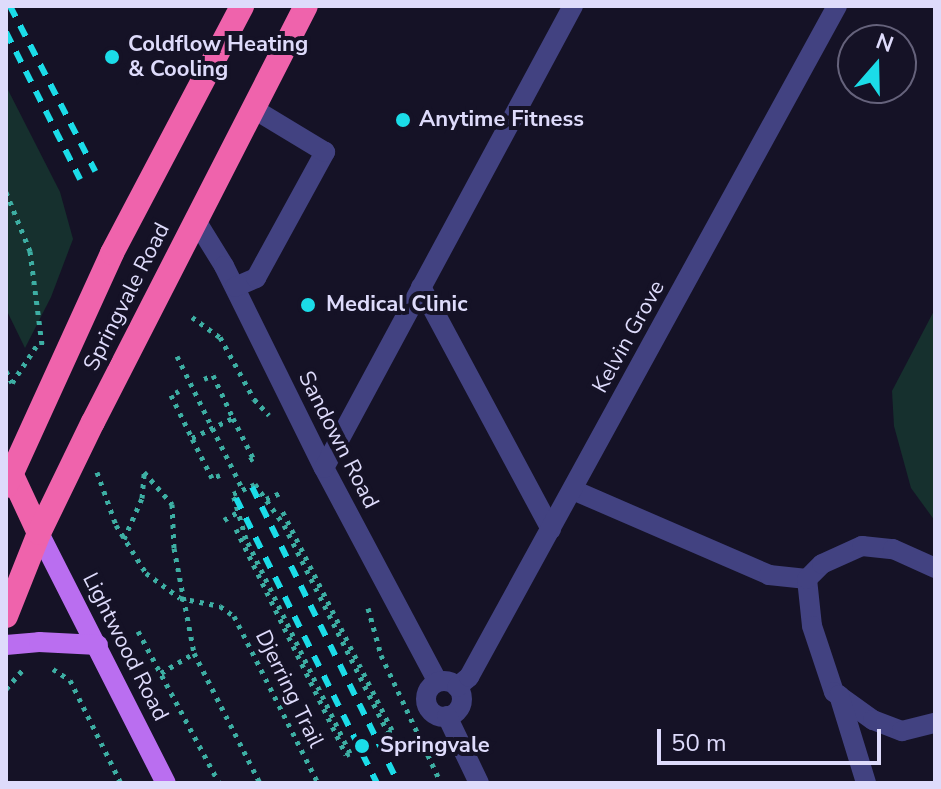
<!DOCTYPE html>
<style>
body{margin:0}
#map{position:relative;width:941px;height:789px;overflow:hidden;background:#151226;font-family:"Nunito Sans",sans-serif}
div>[style]{position:absolute}
[style*='--x']{left:calc(var(--x)*1px);top:calc(var(--y)*1px);width:calc(var(--w)*1px);rotate:calc(var(--a)*1deg)}
.green>*{inset:0;background:#16302e}
.path>*{height:5px;margin-top:-2.5px;transform-origin:0;background:repeating-linear-gradient(90deg,#3daea3 0 4px,transparent 0 10px)}
.minor>*{height:20px;margin:-10px;padding:0 10px;transform-origin:10px;border-radius:10px;background:#424281}
.minor>.ring{margin:-10px;padding:0;box-sizing:content-box;background:none;border:20px solid #424281;border-radius:50%}
.major>*{height:20px;margin:-10px;padding:0 10px;transform-origin:10px;border-radius:10px;background:#ba6ef0}
.highway>*{height:24px;margin:-12px;padding:0 12px;transform-origin:12px;border-radius:12px;background:#ef63ac}
.rail>*{height:6px;margin-top:-3px;transform-origin:0;background:repeating-linear-gradient(90deg,#1bdce8 0 12px,transparent 0 22px)}
.dots>*{width:22px;height:22px;translate:-50% -50%;box-sizing:border-box;border:4px solid #151226;border-radius:50%}
span{translate:-50% -50%;white-space:nowrap;text-align:center;line-height:1.15;-webkit-text-stroke:8px #151226;paint-order:stroke}
.poi-label{font-size:22px;color:#dedbfb;font-weight:700}
.left{translate:0 -50%;text-align:left}
.street-label{font-size:22px;color:#dedbfb}
.frame{position:absolute;inset:0;border:8px solid #dedbfb;pointer-events:none}
.north{position:absolute;left:837px;top:24px;width:80px;height:80px;box-sizing:border-box;background:#151226;border:2px solid #65627b;border-radius:50%;rotate:20deg;font-size:22px;font-weight:700;line-height:32px;text-align:center;color:#dedbfb}
.north::after{content:'';display:block;margin:auto;width:28px;height:36px;background:#1bdce8;clip-path:polygon(50% 0,100% 100%,50% 72%,0 100%)}
.scale{position:absolute;left:657px;top:729px;width:224px;height:36px;box-sizing:border-box;border:4px solid #dedbfb;border-top:0;padding-left:10px;font-size:24px;line-height:28px;white-space:nowrap;color:#dedbfb;-webkit-text-stroke:6px #151226;paint-order:stroke}
</style>
<div id="map">
<div class="green">
<div style="clip-path:polygon(6px 86px,60px 192px,73px 239px,51px 297px,25px 348px,6px 309px)"></div>
<div style="clip-path:polygon(935px 309px,935px 521px,911px 488px,894px 426px,892px 391px)"></div>
</div>
<div class="path">
<div style="--x:6;--y:192;--w:64;--a:67.9"></div>
<div style="--x:30;--y:251;--w:95;--a:82.7"></div>
<div style="--x:192;--y:317;--w:34;--a:36"></div>
<div style="--x:220;--y:337;--w:71;--a:61.3"></div>
<div style="--x:254;--y:399;--w:22;--a:47"></div>
<div style="--x:177;--y:356;--w:149;--a:63.8"></div>
<div style="--x:6;--y:371;--w:13;--a:63"></div>
<div style="--x:12;--y:383;--w:49;--a:-56.6"></div>
<div style="--x:204;--y:379;--w:10;--a:-24"></div>
<div style="--x:213;--y:375;--w:47;--a:65.1"></div>
<div style="--x:179;--y:391;--w:9;--a:153"></div>
<div style="--x:171;--y:395;--w:48;--a:64"></div>
<div style="--x:97;--y:472;--w:56;--a:70.3"></div>
<div style="--x:116;--y:525;--w:57;--a:58"></div>
<div style="--x:146;--y:573;--w:42;--a:36.3"></div>
<div style="--x:180;--y:598;--w:41;--a:11.3"></div>
<div style="--x:220;--y:606;--w:17;--a:36"></div>
<div style="--x:234;--y:616;--w:187;--a:63.3"></div>
<div style="--x:144;--y:472;--w:43;--a:48.8"></div>
<div style="--x:172;--y:504;--w:44;--a:87.4"></div>
<div style="--x:174;--y:548;--w:107;--a:79.2"></div>
<div style="--x:194;--y:653;--w:146;--a:63.1"></div>
<div style="--x:220;--y:475;--w:9;--a:159"></div>
<div style="--x:212;--y:478;--w:45;--a:-116.6"></div>
<div style="--x:192;--y:438;--w:46;--a:-26"></div>
<div style="--x:233;--y:418;--w:45;--a:63.4"></div>
<div style="--x:253;--y:458;--w:7;--a:146"></div>
<div style="--x:266;--y:499;--w:15;--a:-23"></div>
<div style="--x:224;--y:520;--w:16;--a:-30"></div>
<div style="--x:236;--y:529;--w:251;--a:64"></div>
<div style="--x:346;--y:755;--w:4;--a:-27"></div>
<div style="--x:350;--y:753;--w:238;--a:-115.9"></div>
<div style="--x:246;--y:539;--w:47;--a:-106.1"></div>
<div style="--x:233;--y:494;--w:24;--a:-24"></div>
<div style="--x:255;--y:484;--w:50;--a:54.7"></div>
<div style="--x:284;--y:525;--w:233;--a:63.4"></div>
<div style="--x:388;--y:733;--w:5;--a:-37"></div>
<div style="--x:392;--y:730;--w:248;--a:-116.6"></div>
<div style="--x:124;--y:539;--w:45;--a:-66.3"></div>
<div style="--x:142;--y:498;--w:25;--a:-85"></div>
<div style="--x:368;--y:608;--w:49;--a:74.5"></div>
<div style="--x:381;--y:655;--w:141;--a:64.9"></div>
<div style="--x:138;--y:631;--w:172;--a:61.9"></div>
<div style="--x:53;--y:669;--w:20;--a:33"></div>
<div style="--x:70;--y:680;--w:115;--a:63.7"></div>
<div style="--x:161;--y:673;--w:39;--a:-31"></div>
<div style="--x:6;--y:689;--w:28;--a:-49"></div>
</div>
<div class="minor">
<div style="--x:195;--y:219;--w:55;--a:58.3"></div>
<div style="--x:224;--y:266;--w:225;--a:63.7"></div>
<div style="--x:324;--y:468;--w:242;--a:62"></div>
<div style="--x:235;--y:287;--w:23;--a:-23"></div>
<div style="--x:256;--y:278;--w:144;--a:-61.3"></div>
<div style="--x:325;--y:152;--w:85;--a:-148.9"></div>
<div style="--x:421;--y:287;--w:275;--a:61.8"></div>
<div style="--x:324;--y:468;--w:525;--a:-61.68"></div>
<div style="--x:573;--y:490;--w:214;--a:23.4"></div>
<div style="--x:769;--y:575;--w:38;--a:6"></div>
<div style="--x:807;--y:579;--w:47;--a:83.9"></div>
<div style="--x:812;--y:626;--w:70;--a:71.6"></div>
<div style="--x:834;--y:692;--w:48;--a:35.7"></div>
<div style="--x:873;--y:720;--w:31;--a:21"></div>
<div style="--x:902;--y:731;--w:34;--a:-14"></div>
<div style="--x:807;--y:579;--w:21;--a:-45"></div>
<div style="--x:822;--y:564;--w:44;--a:-24.2"></div>
<div style="--x:862;--y:546;--w:31;--a:6"></div>
<div style="--x:893;--y:549;--w:46;--a:24.3"></div>
<div class="ring" style="left:426px;top:681px;width:16px;height:16px"></div>
<div style="--x:457;--y:687;--w:16;--a:-40"></div>
<div style="--x:469;--y:677;--w:765;--a:-61.26"></div>
<div style="--x:839;--y:695;--w:92;--a:72.9"></div>
<div style="--x:447;--y:716;--w:74;--a:64.5"></div>
</div>
<div class="major">
<div style="--x:39;--y:533;--w:280;--a:63.1"></div>
<div style="--x:6;--y:645;--w:33;--a:-5"></div>
<div style="--x:39;--y:642;--w:59;--a:2.9"></div>
</div>
<div class="highway">
<div style="--x:11;--y:473;--w:66;--a:65"></div>
<div style="--x:6;--y:486;--w:256;--a:-65.5"></div>
<div style="--x:112;--y:253;--w:279;--a:-62.2"></div>
<div style="--x:6;--y:616;--w:89;--a:-68.3"></div>
<div style="--x:39;--y:533;--w:123;--a:-64.1"></div>
<div style="--x:93;--y:422;--w:467;--a:-62.9"></div>
</div>
<div class="rail">
<div style="--x:10;--y:6;--w:186;--a:62.7"></div>
<div style="--x:6;--y:32;--w:165;--a:63.3"></div>
<div style="--x:252;--y:487;--w:330;--a:63.7"></div>
<div style="--x:236;--y:498;--w:318;--a:63.7"></div>
</div>
<div class="dots">
<div style="left:112px;top:57px;background:#1bdce8"></div>
<div style="left:403px;top:120px;background:#1bdce8"></div>
<div style="left:308px;top:305px;background:#1bdce8"></div>
<div style="left:362px;top:746px;background:#1bdce8"></div>
</div>
<div class="poi-label">
<span class="left" style="left:128px;top:57px">Coldflow Heating<br>&amp; Cooling</span>
<span class="left" style="left:419px;top:120px">Anytime Fitness</span>
<span class="left" style="left:326px;top:305px">Medical Clinic</span>
<span class="left" style="left:380px;top:746px">Springvale</span>
</div>
<div class="street-label">
<span style="left:127px;top:297px;rotate:-63deg">Springvale Road</span>
<span style="left:629px;top:337px;rotate:-61deg">Kelvin Grove</span>
<span style="left:338px;top:440px;rotate:63deg">Sandown Road</span>
<span style="left:125px;top:647px;rotate:63deg">Lightwood Road</span>
<span style="left:289px;top:689px;rotate:64deg">Djerring Trail</span>
</div>
<div class="frame"></div>
<div class="north">N</div>
<div class="scale">50 m</div>
</div>
